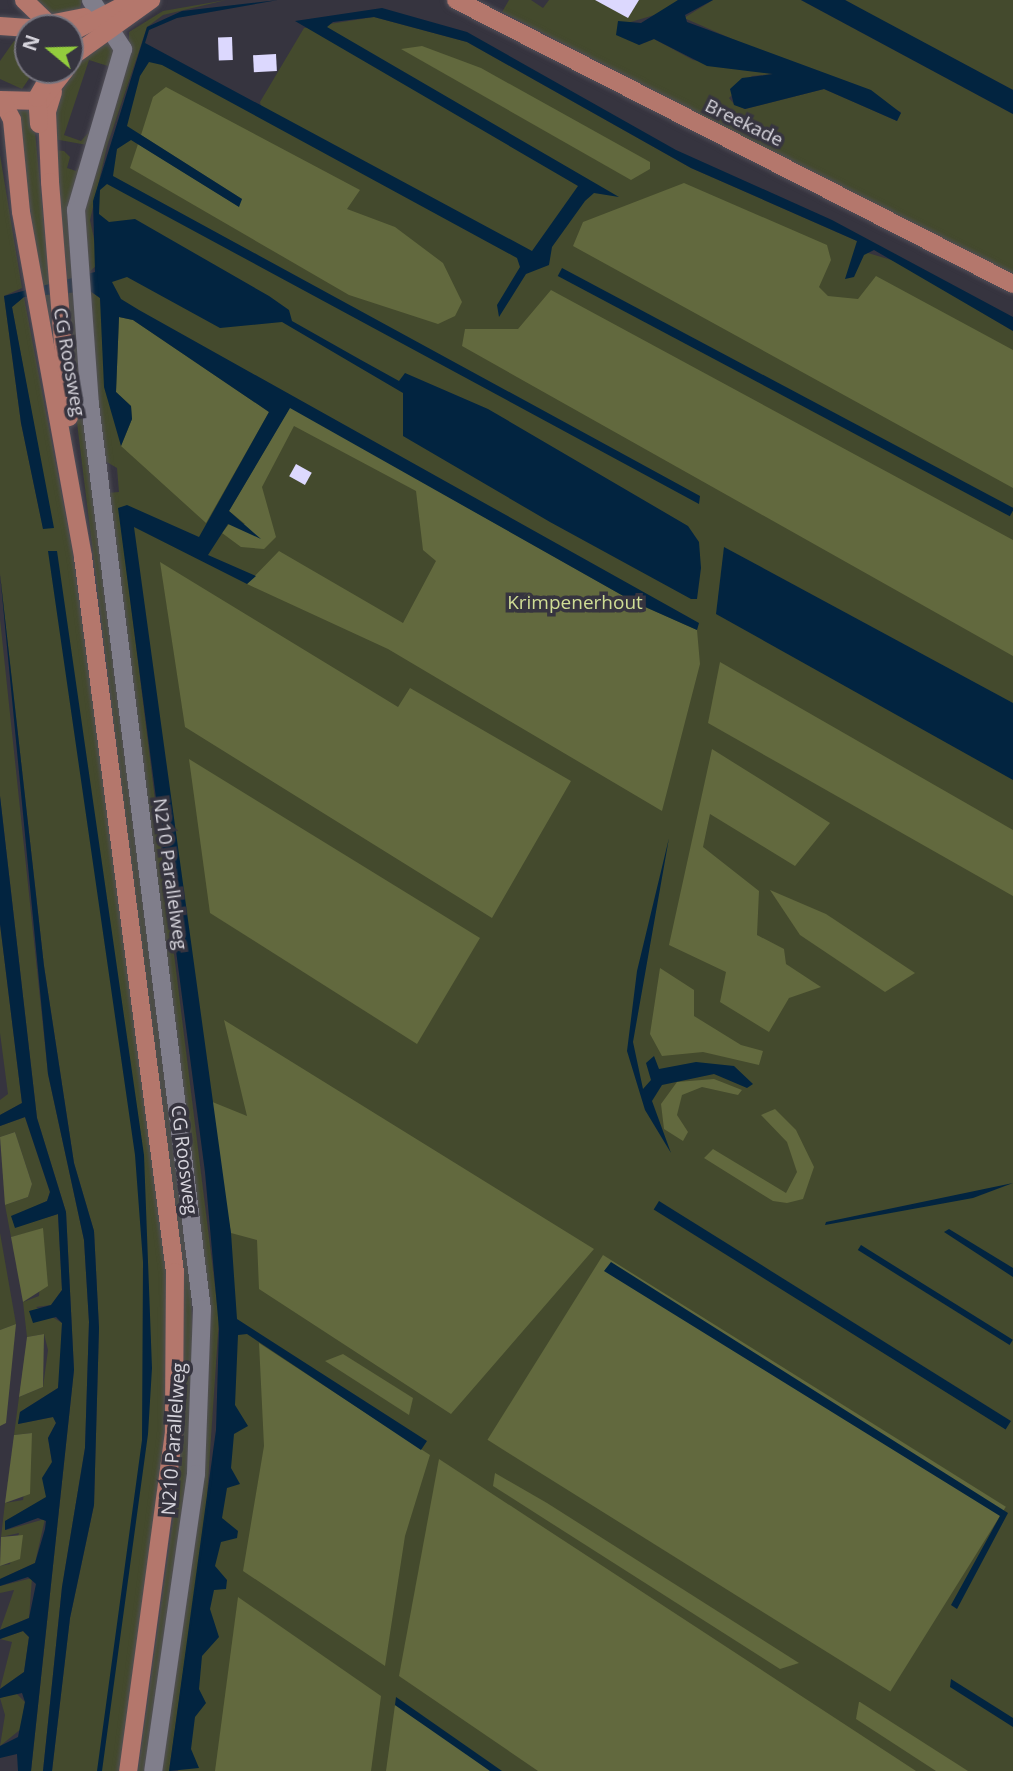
<!DOCTYPE html>
<style>
body{margin:0}
#map{position:relative;width:1013px;height:1771px;overflow:hidden;background:#36343f;font-family:"Open Sans",sans-serif}
div>[style]{position:absolute}
[style*='--x']{left:calc(var(--x)*1px);top:calc(var(--y)*1px);width:calc(var(--w)*1px);rotate:calc(var(--a)*1deg)}
.green>*{inset:0;background:#444a2d}
.forest>*{inset:0;background:#62693e;transform-origin:0 0}
.water>*{inset:0;background:#022440;transform-origin:0 0}
.building>*{inset:0;background:#dcd8fe;transform-origin:0 0}
.roads{filter:drop-shadow(0 0 2px #525059) drop-shadow(0 0 2px #525059)}
.minor>*{height:18px;margin:-9px;padding:0 9px;transform-origin:9px;border-radius:9px;background:#807e8b}
.major>*{height:18px;margin:-9px;padding:0 9px;transform-origin:9px;border-radius:9px;background:#b4776c}
span{translate:-50% -50%;white-space:nowrap;text-align:center;line-height:1.15;-webkit-text-stroke:7px #36343f;paint-order:stroke}
.street-label{font-size:19px;color:#d6d4dc}
.park-label{font-size:19px;color:#d0dd95}
.north{position:absolute;left:14px;top:14px;width:70px;height:70px;box-sizing:border-box;background:#36343f;border:2px solid #76747e;border-radius:50%;rotate:289deg;font-size:19px;font-weight:700;line-height:28px;text-align:center;color:#d6d4dc}
.north::after{content:'';display:block;margin:auto;width:24px;height:32px;background:#93cd3d;clip-path:polygon(50% 0,100% 100%,50% 72%,0 100%)}
</style>
<div id="map">
<div class="green">
<div style="clip-path:polygon(35px 0,82px 0,80px 9px,54px 16px)"></div>
<div style="clip-path:polygon(226px 0,163px 15px,147px 27px,107px 146px,90px 220px,98px 258px,94px 208px,145px 50px,262px 112px,260px 102px,304px 28px,374px 17px,467px 42px,691px 168px,857px 241px,858px 250px,898px 262px,1013px 331px,1013px 1771px,178px 1771px,215px 1520px,227px 1275px,119px 508px,219px 1319px,206px 1511px,169px 1771px,159px 1771px,206px 1418px,107px 493px,119px 492px,117px 468px,105px 461px,96px 402px,90px 291px,100px 298px,110px 408px,98px 264px,87px 274px,82px 208px,129px 52px,129px 32px,163px 11px)"></div>
<div style="clip-path:polygon(509px 0,531px 0,543px 8px,549px 0,678px 0,668px 11px,624px 24px,639px 45px,654px 39px,693px 60px,773px 74px,752px 76px,729px 98px,734px 104px,745px 109px,824px 89px,897px 121px,901px 112px,684px 18px,713px 0,801px 0,1013px 114px,1013px 277px,502px 12px)"></div>
<div style="clip-path:polygon(845px 0,1013px 0,1013px 90px,873px 16px)"></div>
<div style="clip-path:polygon(14px 41px,28px 44px,28px 70px,35px 70px,22px 89px,0 79px,0 61px)"></div>
<div style="clip-path:polygon(107px 42px,114px 46px,114px 68px,89px 60px,64px 135px,81px 141px,89px 132px,87px 145px,54px 139px,58px 97px,77px 61px)"></div>
<div style="clip-path:polygon(33px 110px,54px 331px,77px 513px,15px 111px)"></div>
<div style="clip-path:polygon(55px 150px,64px 151px,70px 157px,67px 168px,76px 171px,85px 156px,71px 199px,83px 407px,190px 1256px,195px 1425px,150px 1771px,138px 1771px,179px 1476px,183px 1291px,66px 332px,69px 295px)"></div>
<div style="clip-path:polygon(0 155px,22px 288px,4px 296px,21px 423px,43px 528px,53px 528px,12px 307px,24px 297px,73px 554px,163px 1227px,172px 1349px,161px 1496px,121px 1771px,52px 1771px,70px 1618px,94px 1505px,99px 1328px,94px 1231px,74px 1163px,44px 966px,0 574px)"></div>
<div style="clip-path:polygon(0 619px,48px 1074px,84px 1240px,89px 1322px,85px 1448px,62px 1587px,43px 1771px,31px 1771px,74px 1370px,66px 1212px,37px 1118px,0 796px)"></div>
<div style="clip-path:polygon(0 924px,22px 1103px,0 1115px,0 1100px,8px 1094px,0 1033px)"></div>
<div style="clip-path:polygon(25px 1117px,50px 1192px,47px 1201px,12px 1217px,15px 1227px,58px 1214px,62px 1290px,51px 1305px,36px 1307px,62px 1323px,61px 1368px,58px 1388px,20px 1412px,18px 1424px,53px 1417px,56px 1423px,48px 1438px,52px 1462px,46px 1498px,5px 1521px,6px 1530px,45px 1519px,35px 1563px,0 1579px,0 1566px,10px 1564px,19px 1533px,1px 1537px,5px 1503px,23px 1500px,32px 1433px,14px 1435px,19px 1397px,43px 1387px,48px 1350px,44px 1334px,27px 1337px,23px 1302px,39px 1296px,43px 1229px,11px 1237px,5px 1205px,28px 1197px,32px 1184px,15px 1132px,0 1137px,0 1126px)"></div>
<div style="clip-path:polygon(0 1233px,16px 1324px,0 1330px)"></div>
<div style="clip-path:polygon(32px 1578px,29px 1618px,0 1630px,14px 1590px,0 1593px,0 1586px)"></div>
<div style="clip-path:polygon(23px 1631px,29px 1637px,24px 1672px,0 1689px,12px 1642px,0 1639px)"></div>
<div style="clip-path:polygon(16px 1693px,25px 1702px,21px 1729px,0 1746px,5px 1715px,0 1698px)"></div>
</div>
<div class="forest">
<div style="clip-path:polygon(422px 46px,481px 68px,650px 162px,650px 169px,631px 180px,401px 49px)"></div>
<div style="clip-path:polygon(166px 87px,360px 190px,347px 209px,395px 227px,443px 263px,462px 302px,455px 316px,438px 324px,349px 295px,130px 168px,138px 144px,238px 206px,242px 199px,141px 135px,153px 97px)"></div>
<div style="clip-path:polygon(684px 183px,827px 245px,831px 260px,819px 287px,828px 296px,858px 299px,876px 276px,1013px 350px,1013px 488px,573px 246px,583px 222px)"></div>
<div style="clip-path:polygon(551px 290px,1013px 540px,1013px 656px,462px 346px,465px 329px,518px 329px)"></div>
<div style="clip-path:polygon(119px 317px,133px 320px,269px 412px,206px 523px,121px 446px,132px 419px,131px 406px,116px 392px)"></div>
<div style="clip-path:polygon(290px 407px,634px 602px,697px 630px,700px 664px,662px 811px,388px 649px,247px 584px,279px 551px,403px 623px,436px 561px,423px 550px,416px 491px,294px 426px,262px 487px,276px 537px,264px 549px,241px 547px,222px 533px,229px 524px,245px 524px,229px 511px)"></div>
<div style="clip-path:polygon(160px 562px,398px 707px,410px 688px,571px 781px,492px 918px,185px 727px)"></div>
<div style="clip-path:polygon(720px 662px,1013px 830px,1013px 896px,708px 723px)"></div>
<div style="clip-path:polygon(712px 749px,830px 823px,795px 866px,710px 814px,703px 847px,759px 891px,757px 935px,784px 949px,786px 964px,821px 987px,789px 998px,769px 1032px,720px 1002px,726px 972px,669px 945px)"></div>
<div style="clip-path:polygon(189px 759px,480px 938px,417px 1044px,210px 913px)"></div>
<div style="clip-path:polygon(770px 890px,826px 914px,915px 973px,885px 992px,800px 935px)"></div>
<div style="clip-path:polygon(660px 968px,694px 990px,694px 1016px,741px 1045px,763px 1051px,759px 1065px,703px 1052px,662px 1056px,650px 1034px)"></div>
<div style="clip-path:polygon(224px 1020px,594px 1249px,451px 1414px,259px 1289px,257px 1240px,231px 1233px,217px 1157px,210px 1101px,247px 1116px)"></div>
<div style="clip-path:polygon(714px 1079px,742px 1090px,738px 1095px,702px 1087px,682px 1095px,677px 1115px,688px 1132px,683px 1141px,664px 1129px,661px 1104px,677px 1082px)"></div>
<div style="clip-path:polygon(775px 1109px,796px 1130px,814px 1167px,803px 1199px,787px 1203px,773px 1201px,704px 1158px,713px 1149px,786px 1193px,797px 1172px,787px 1142px,761px 1115px)"></div>
<div style="clip-path:polygon(15px 1132px,32px 1184px,28px 1197px,5px 1205px,0 1137px)"></div>
<div style="clip-path:polygon(43px 1228px,48px 1286px,23px 1302px,11px 1237px)"></div>
<div style="left:603px;top:1255px;width:475px;height:218px;rotate:32deg"></div>
<div style="clip-path:polygon(16px 1324px,6px 1423px,0 1426px,0 1330px)"></div>
<div style="clip-path:polygon(44px 1334px,43px 1387px,19px 1397px,27px 1337px)"></div>
<div style="clip-path:polygon(259px 1343px,430px 1455px,405px 1536px,385px 1666px,243px 1571px,264px 1446px)"></div>
<div style="clip-path:polygon(343px 1354px,413px 1398px,409px 1415px,325px 1361px)"></div>
<div style="clip-path:polygon(32px 1433px,30px 1494px,5px 1503px,14px 1435px)"></div>
<div style="clip-path:polygon(439px 1459px,673px 1612px,916px 1771px,538px 1771px,399px 1676px)"></div>
<div style="clip-path:polygon(495px 1473px,547px 1503px,799px 1663px,780px 1669px,493px 1486px)"></div>
<div style="clip-path:polygon(23px 1535px,20px 1559px,0 1566px,1px 1537px)"></div>
<div style="clip-path:polygon(238px 1597px,381px 1696px,371px 1771px,215px 1771px)"></div>
<div style="clip-path:polygon(859px 1702px,860px 1702px,968px 1771px,936px 1771px,856px 1719px)"></div>
<div style="clip-path:polygon(395px 1705px,457px 1747px,490px 1771px,386px 1771px)"></div>
</div>
<div class="water">
<div style="clip-path:polygon(278px 0,177px 18px,149px 30px,145px 43px,532px 251px,578px 186px,295px 21px,382px 8px,467px 32px,676px 150px,832px 220px,1013px 317px,1013px 331px,874px 250px,864px 255px,854px 277px,845px 279px,857px 241px,691px 168px,467px 42px,374px 17px,333px 22px,327px 27px,619px 197px,594px 193px,585px 201px,552px 247px,549px 265px,526px 274px,499px 317px,497px 305px,520px 267px,517px 258px,162px 65px,149px 62px,140px 76px,127px 126px,242px 199px,239px 207px,131px 140px,117px 149px,113px 176px,700px 496px,699px 504px,107px 184px,100px 190px,99px 214px,109px 222px,135px 219px,269px 296px,289px 310px,292px 321px,361px 360px,399px 381px,405px 373px,488px 409px,688px 526px,699px 542px,701px 568px,697px 599px,691px 599px,550px 522px,403px 436px,403px 393px,282px 322px,220px 328px,127px 277px,112px 282px,121px 299px,139px 310px,699px 623px,697px 630px,634px 602px,290px 408px,229px 511px,261px 539px,228px 524px,208px 555px,256px 576px,247px 584px,134px 527px,231px 1233px,237px 1319px,427px 1441px,421px 1450px,247px 1334px,238px 1335px,235px 1405px,248px 1426px,234px 1434px,231px 1468px,240px 1484px,227px 1488px,222px 1518px,238px 1531px,237px 1538px,221px 1542px,215px 1566px,227px 1580px,226px 1589px,214px 1590px,210px 1609px,219px 1637px,202px 1656px,199px 1689px,206px 1703px,195px 1717px,191px 1749px,199px 1768px,169px 1771px,216px 1430px,219px 1329px,205px 1172px,118px 508px,127px 505px,199px 537px,269px 412px,133px 320px,119px 317px,116px 392px,131px 406px,132px 419px,121px 446px,104px 387px,100px 298px,90px 291px,24px 297px,12px 307px,54px 528px,43px 529px,21px 423px,4px 296px,95px 272px,93px 201px,147px 27px,182px 11px)"></div>
<div style="clip-path:polygon(678px 0,713px 0,685px 15px,687px 22px,871px 90px,901px 113px,897px 121px,824px 89px,745px 109px,734px 105px,730px 89px,742px 78px,773px 74px,707px 66px,654px 39px,639px 45px,616px 35px,618px 21px,641px 23px)"></div>
<div style="clip-path:polygon(801px 0,845px 0,1013px 90px,1013px 114px)"></div>
<div style="left:562px;top:268px;width:512px;height:9px;rotate:28deg"></div>
<div style="clip-path:polygon(724px 547px,1013px 703px,1013px 780px,716px 614px)"></div>
<div style="clip-path:polygon(48px 551px,57px 551px,144px 1155px,152px 1368px,148px 1434px,102px 1771px,97px 1771px,142px 1440px,143px 1262px,135px 1155px)"></div>
<div style="clip-path:polygon(0 574px,44px 966px,74px 1163px,94px 1231px,99px 1328px,94px 1505px,70px 1618px,52px 1771px,43px 1771px,62px 1587px,85px 1448px,89px 1322px,84px 1240px,48px 1074px)"></div>
<div style="clip-path:polygon(0 796px,37px 1118px,66px 1212px,74px 1370px,31px 1771px,18px 1771px,17px 1754px,0 1758px,0 1746px,18px 1737px,25px 1702px,22px 1693px,0 1698px,0 1689px,24px 1672px,29px 1637px,23px 1631px,0 1639px,0 1630px,29px 1618px,36px 1584px,28px 1577px,0 1586px,0 1579px,35px 1563px,45px 1529px,46px 1521px,38px 1518px,5px 1530px,5px 1521px,46px 1497px,42px 1478px,52px 1462px,48px 1438px,56px 1423px,53px 1417px,18px 1424px,20px 1412px,58px 1388px,62px 1323px,56px 1317px,33px 1323px,29px 1311px,51px 1305px,62px 1290px,58px 1214px,15px 1228px,11px 1216px,47px 1201px,50px 1192px,25px 1117px,0 1126px,0 1115px,22px 1103px,0 924px)"></div>
<div style="clip-path:polygon(669px 838px,633px 1042px,643px 1089px,651px 1080px,646px 1063px,654px 1056px,659px 1069px,696px 1062px,734px 1066px,753px 1084px,747px 1088px,714px 1074px,662px 1085px,652px 1101px,671px 1153px,645px 1110px,627px 1051px,637px 971px)"></div>
<div style="clip-path:polygon(1013px 1183px,973px 1198px,825px 1225px,826px 1222px)"></div>
<div style="left:659px;top:1201px;width:415px;height:10px;rotate:32deg"></div>
<div style="clip-path:polygon(949px 1229px,1013px 1268px,1013px 1277px,944px 1232px)"></div>
<div style="left:861px;top:1245px;width:179px;height:6px;rotate:32deg"></div>
<div style="clip-path:polygon(611px 1262px,1008px 1513px,957px 1609px,951px 1605px,1000px 1516px,604px 1271px)"></div>
<div style="clip-path:polygon(951px 1679px,1013px 1718px,1013px 1727px,950px 1687px)"></div>
<div style="clip-path:polygon(396px 1697px,502px 1771px,490px 1771px,395px 1705px)"></div>
</div>
<div class="building">
<div style="clip-path:polygon(595px 0,639px 0,628px 18px)"></div>
<div style="left:232px;top:37px;width:23px;height:14px;rotate:88deg"></div>
<div style="left:276px;top:54px;width:17px;height:23px;rotate:87deg"></div>
<div style="left:296px;top:464px;width:18px;height:14px;rotate:29deg"></div>
</div>
<div class="roads">
<div class="minor">
<div style="--x:91;--y:0;--w:59;--a:56.9"></div>
<div style="--x:123;--y:49;--w:168;--a:106.3"></div>
<div style="--x:76;--y:210;--w:195;--a:85.9"></div>
<div style="--x:90;--y:404;--w:912;--a:82.95"></div>
<div style="--x:202;--y:1309;--w:165;--a:92.1"></div>
<div style="--x:196;--y:1474;--w:300;--a:98.2"></div>
</div>
<div class="major">
<div style="--x:24;--y:0;--w:40;--a:44"></div>
<div style="--x:456;--y:0;--w:625;--a:27.02"></div>
<div style="--x:49;--y:24;--w:36;--a:-11"></div>
<div style="--x:0;--y:26;--w:32;--a:4"></div>
<div style="--x:70;--y:33;--w:72;--a:-27.3"></div>
<div style="--x:70;--y:58;--w:100;--a:-35.6"></div>
<div style="--x:53;--y:92;--w:21;--a:107"></div>
<div style="--x:47;--y:112;--w:70;--a:87.5"></div>
<div style="--x:50;--y:182;--w:236;--a:85.4"></div>
<div style="--x:0;--y:100;--w:41;--a:1.4"></div>
<div style="--x:41;--y:101;--w:39;--a:-52"></div>
<div style="--x:3;--y:102;--w:20;--a:63"></div>
<div style="--x:12;--y:120;--w:92;--a:84.4"></div>
<div style="--x:21;--y:212;--w:351;--a:79.8"></div>
<div style="--x:83;--y:557;--w:721;--a:82.67"></div>
<div style="--x:175;--y:1272;--w:160;--a:90.4"></div>
<div style="--x:174;--y:1432;--w:342;--a:97.7"></div>
<div style="--x:39;--y:124;--w:26;--a:-94"></div>
<div style="--x:37;--y:98;--w:32;--a:-60"></div>
</div>
</div>
<div class="street-label">
<span style="left:744px;top:123px;rotate:26deg">Breekade</span>
<span style="left:69px;top:362px;rotate:80deg">CG Roosweg</span>
<span style="left:170px;top:874px;rotate:82deg">N210 Parallelweg</span>
<span style="left:184px;top:1160px;rotate:83deg">CG Roosweg</span>
<span style="left:174px;top:1439px;rotate:-86deg">N210 Parallelweg</span>
</div>
<div class="park-label">
<span style="left:575px;top:603px">Krimpenerhout</span>
</div>
<div class="north">N</div>
</div>
